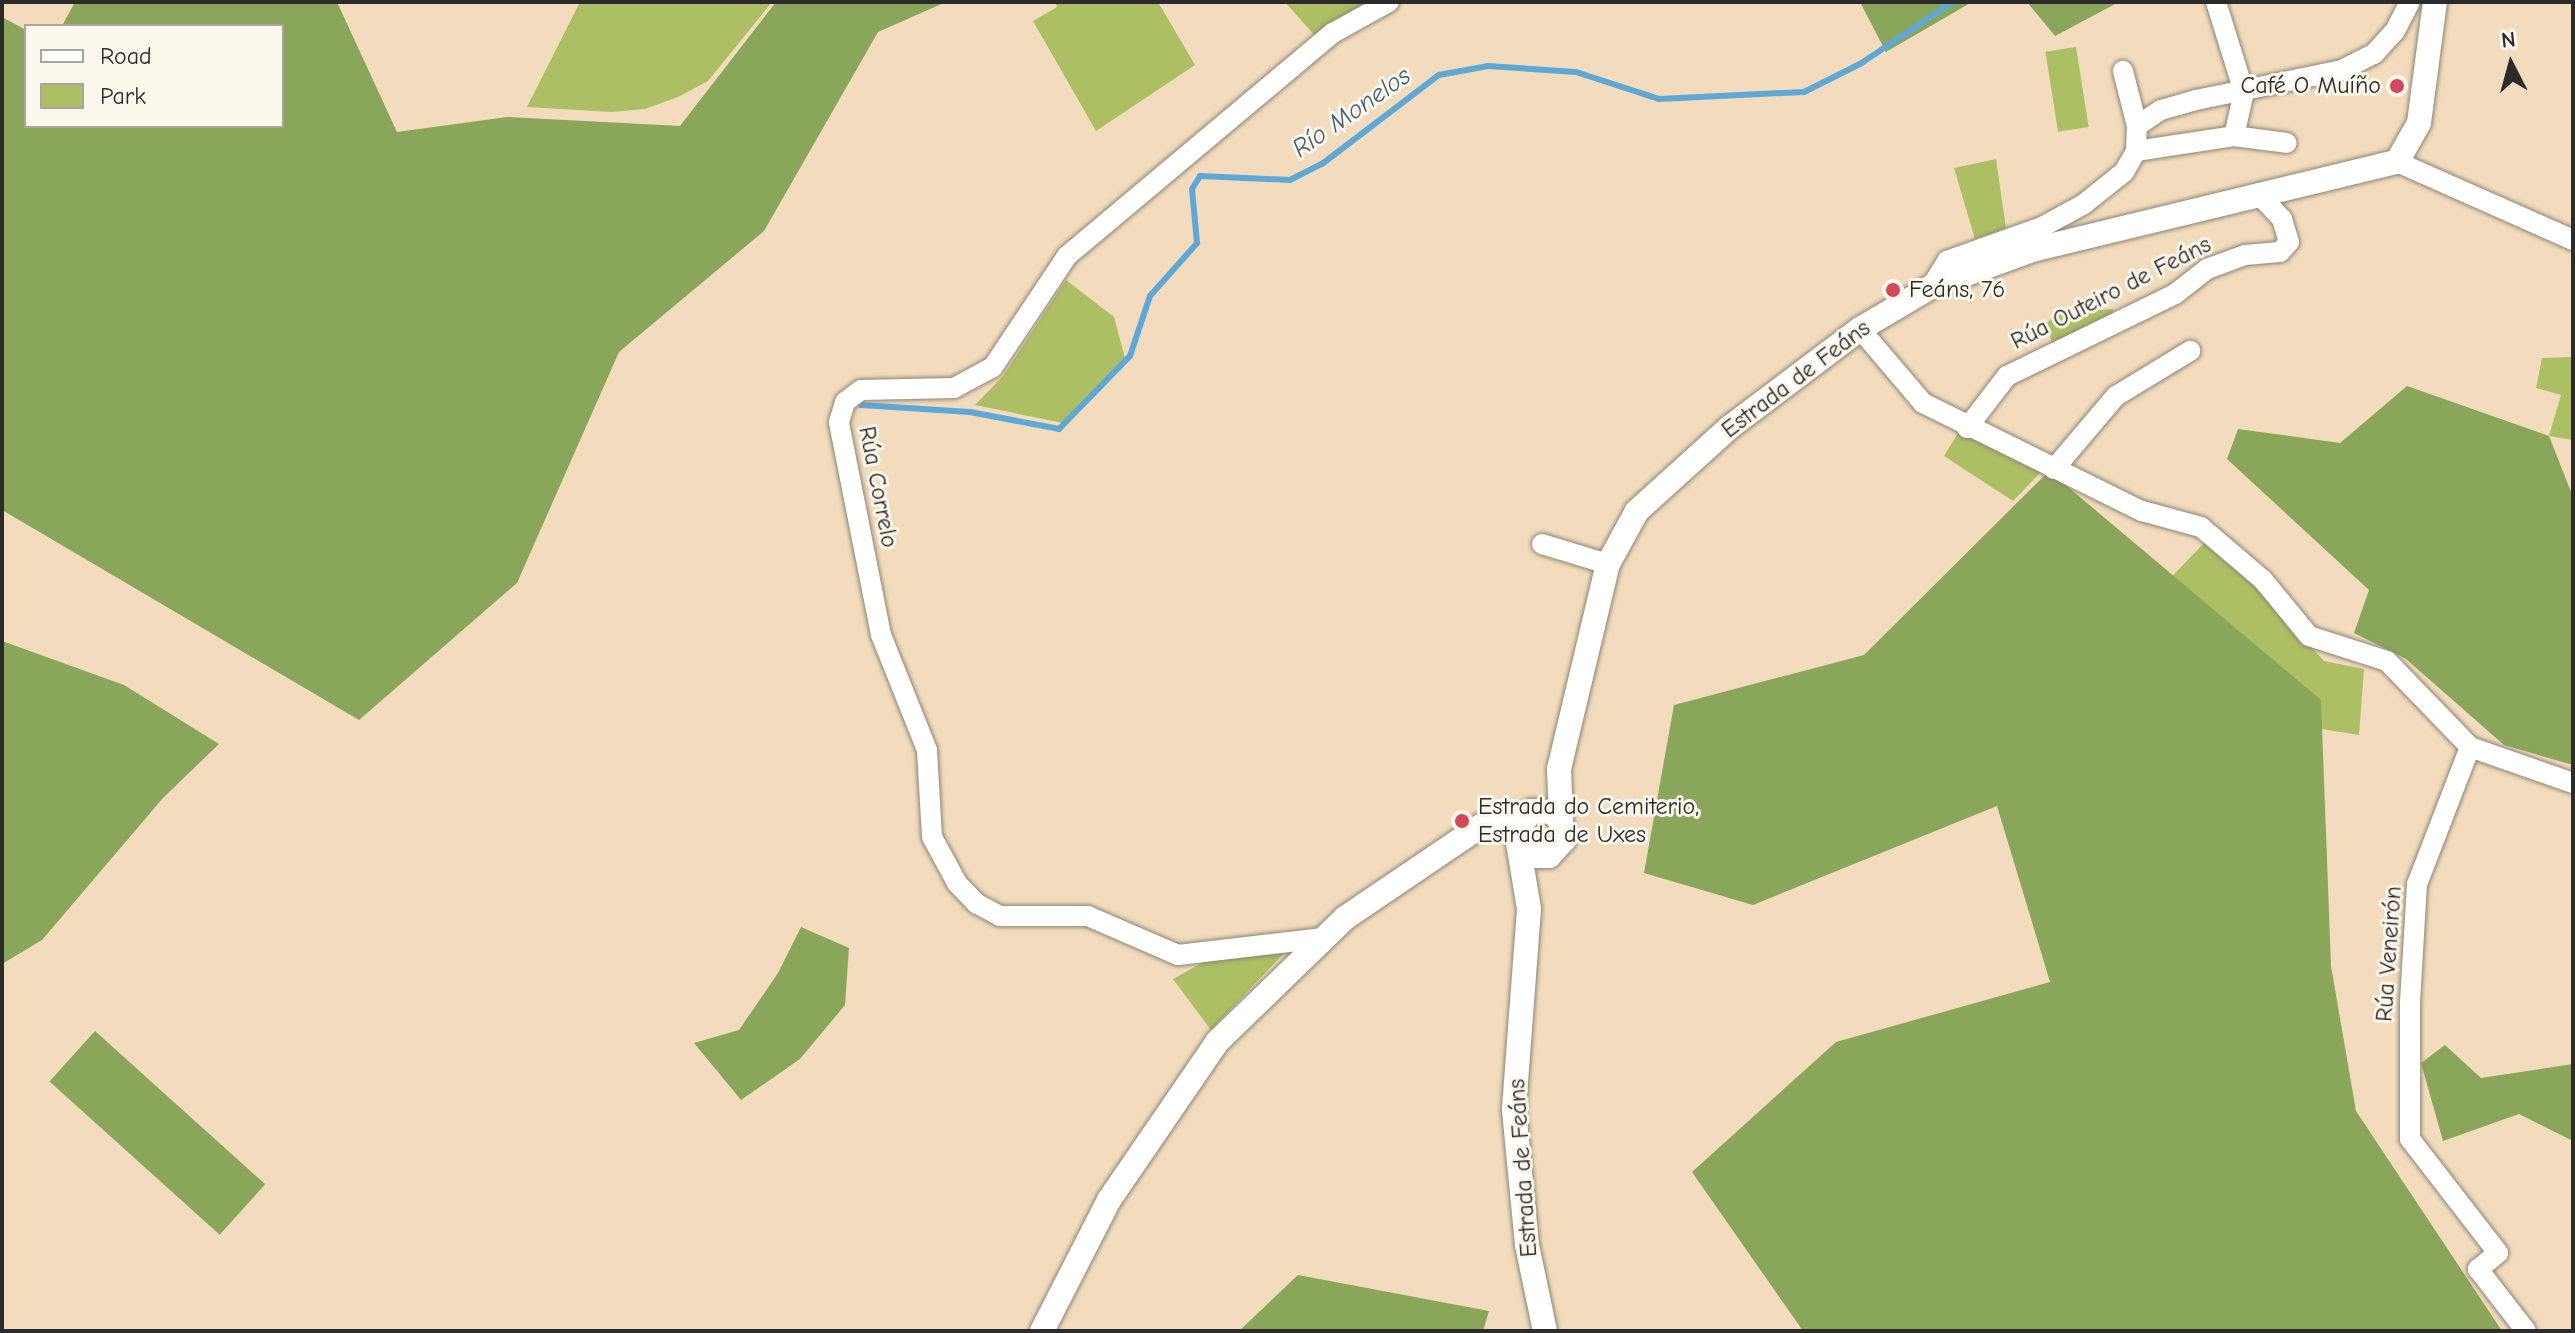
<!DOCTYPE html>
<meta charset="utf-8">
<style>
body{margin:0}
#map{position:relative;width:2575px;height:1333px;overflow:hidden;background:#f2dcbd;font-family:"Comic Neue",sans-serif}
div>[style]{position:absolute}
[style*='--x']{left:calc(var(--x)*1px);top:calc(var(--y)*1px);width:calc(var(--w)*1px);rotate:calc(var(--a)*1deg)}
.green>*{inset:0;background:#acbf64;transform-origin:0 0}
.forest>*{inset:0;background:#89a65a;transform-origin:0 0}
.stream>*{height:6px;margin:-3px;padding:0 3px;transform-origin:3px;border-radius:3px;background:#5fa8d6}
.roads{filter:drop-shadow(0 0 2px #8e8474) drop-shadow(0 0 2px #8e8474)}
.minor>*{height:20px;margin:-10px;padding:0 10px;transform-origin:10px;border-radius:10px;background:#fff}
.tertiary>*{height:24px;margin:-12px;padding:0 12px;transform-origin:12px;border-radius:12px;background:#fff}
.dots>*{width:22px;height:22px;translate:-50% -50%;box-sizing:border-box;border:4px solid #fbf7ec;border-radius:50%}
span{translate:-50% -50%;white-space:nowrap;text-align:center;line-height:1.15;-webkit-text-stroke:6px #fbf7ec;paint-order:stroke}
.poi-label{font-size:24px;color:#2b2b2b}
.right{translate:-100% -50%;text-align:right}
.left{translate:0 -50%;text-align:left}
.street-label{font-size:24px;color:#2b2b2b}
.water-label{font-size:26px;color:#405d6f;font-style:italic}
.frame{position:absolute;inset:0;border:4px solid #2b2b2b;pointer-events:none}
.legend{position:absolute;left:24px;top:24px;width:260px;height:104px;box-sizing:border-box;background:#fbf7ec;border:2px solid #a8a59f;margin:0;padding:10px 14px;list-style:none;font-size:24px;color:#2b2b2b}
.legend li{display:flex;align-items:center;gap:16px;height:40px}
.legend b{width:40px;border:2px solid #a8a59f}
.north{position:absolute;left:2471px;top:24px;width:80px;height:80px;-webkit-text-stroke:6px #fbf7ec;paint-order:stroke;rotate:354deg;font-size:22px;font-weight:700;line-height:32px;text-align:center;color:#2b2b2b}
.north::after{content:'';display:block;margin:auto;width:28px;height:36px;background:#2b2b2b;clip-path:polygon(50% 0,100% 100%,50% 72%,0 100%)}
</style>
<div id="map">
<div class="green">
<div style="clip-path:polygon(580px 2px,772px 2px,708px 81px,678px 97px,645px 109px,611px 112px,527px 107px)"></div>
<div style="clip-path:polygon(1055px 2px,1158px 2px,1195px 65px,1096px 131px,1033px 21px,1057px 7px)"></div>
<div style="clip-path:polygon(1285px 2px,1370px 2px,1317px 38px)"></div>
<div style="left:2076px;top:47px;width:81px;height:31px;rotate:81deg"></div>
<div style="clip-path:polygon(1996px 159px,2006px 228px,1975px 239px,1954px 168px)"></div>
<div style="clip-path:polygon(1066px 280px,1114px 317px,1126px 362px,1063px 423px,975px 405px,1003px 376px)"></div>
<div style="clip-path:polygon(2113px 309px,2113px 317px,2053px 346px,2046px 324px,2056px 314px)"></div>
<div style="clip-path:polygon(2573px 357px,2573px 440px,2549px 436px,2561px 395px,2536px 388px,2542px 358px)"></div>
<div style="clip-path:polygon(1960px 430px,2041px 472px,2013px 501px,1944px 456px)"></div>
<div style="clip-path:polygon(2204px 543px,2255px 586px,2324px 661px,2364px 669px,2359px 735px,2179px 706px,2135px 615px)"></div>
<div style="clip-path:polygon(1287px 950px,1211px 1030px,1173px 979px,1209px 959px)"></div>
</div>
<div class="forest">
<div style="clip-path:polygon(75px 2px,337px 2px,397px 132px,507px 117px,680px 126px,776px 2px,946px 2px,878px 32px,764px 231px,619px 352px,517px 583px,359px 720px,2px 510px,2px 17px,26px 30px,26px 126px,282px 126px,282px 26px,62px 26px)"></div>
<div style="clip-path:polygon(1860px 2px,1972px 2px,1886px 52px)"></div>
<div style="clip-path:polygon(2027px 2px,2119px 2px,2055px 36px)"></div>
<div style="clip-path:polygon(2407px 386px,2549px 436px,2573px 497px,2573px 765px,2504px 745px,2406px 659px,2354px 633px,2369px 590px,2227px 459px,2238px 429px,2340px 443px)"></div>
<div style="clip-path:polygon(2049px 471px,2321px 700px,2331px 966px,2356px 1111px,2502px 1331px,1803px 1331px,1692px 1172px,1836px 1042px,2050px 982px,1997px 806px,1753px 905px,1644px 873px,1674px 705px,1864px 655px)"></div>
<div style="clip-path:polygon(2px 641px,124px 685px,219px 744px,163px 798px,42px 940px,2px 964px)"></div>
<div style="clip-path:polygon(801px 927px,849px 948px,845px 1005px,800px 1059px,741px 1100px,694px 1043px,739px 1030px,778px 973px)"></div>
<div style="left:95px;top:1031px;width:229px;height:68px;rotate:42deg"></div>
<div style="clip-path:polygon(2445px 1045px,2481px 1078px,2573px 1064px,2573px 1141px,2519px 1114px,2443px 1141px,2421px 1063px)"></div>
<div style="clip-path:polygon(1298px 1275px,1489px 1311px,1483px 1331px,1239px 1331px)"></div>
</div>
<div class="stream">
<div style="--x:861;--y:405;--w:109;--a:3.7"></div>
<div style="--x:970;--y:412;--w:91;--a:10.8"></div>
<div style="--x:1059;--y:429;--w:102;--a:-45.8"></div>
<div style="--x:1130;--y:356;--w:63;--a:-71.6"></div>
<div style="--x:1150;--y:296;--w:71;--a:-48.4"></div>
<div style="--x:1197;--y:243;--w:54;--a:-95.3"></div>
<div style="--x:1192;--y:189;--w:15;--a:-58"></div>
<div style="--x:1200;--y:176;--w:90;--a:2.5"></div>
<div style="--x:1290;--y:180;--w:36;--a:-27"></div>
<div style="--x:1322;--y:164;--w:147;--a:-37.3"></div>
<div style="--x:1439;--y:75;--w:50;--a:-10.4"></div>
<div style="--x:1488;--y:66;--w:88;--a:3.9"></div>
<div style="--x:1576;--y:72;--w:87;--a:18"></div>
<div style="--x:1659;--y:99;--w:145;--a:-2.8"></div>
<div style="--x:1804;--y:92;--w:63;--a:-26.6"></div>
<div style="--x:1860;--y:64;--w:112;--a:-33.7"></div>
</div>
<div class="roads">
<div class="minor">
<div style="--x:2216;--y:2;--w:94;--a:72.7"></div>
<div style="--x:2244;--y:92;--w:45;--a:102.8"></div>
<div style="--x:2137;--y:126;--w:29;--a:-34"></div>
<div style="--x:2161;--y:110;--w:36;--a:-16"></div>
<div style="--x:2196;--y:100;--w:149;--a:-11.6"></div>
<div style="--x:2342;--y:70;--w:36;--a:-27"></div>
<div style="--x:2374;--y:54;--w:31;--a:-48"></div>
<div style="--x:2395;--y:31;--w:33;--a:-63"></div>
<div style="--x:2136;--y:151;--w:99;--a:-8.7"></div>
<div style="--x:2234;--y:136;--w:53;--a:7.5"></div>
<div style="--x:2397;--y:162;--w:193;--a:23.9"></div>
<div style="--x:1931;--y:287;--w:31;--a:-58"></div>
<div style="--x:1947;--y:261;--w:101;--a:-19.7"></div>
<div style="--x:2042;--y:227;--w:48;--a:-28.7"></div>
<div style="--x:2084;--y:204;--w:51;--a:-38.7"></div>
<div style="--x:2124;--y:172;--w:24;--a:-60"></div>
<div style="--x:2136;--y:151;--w:25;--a:-88"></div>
<div style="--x:2137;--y:126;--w:57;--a:-104.3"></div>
<div style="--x:1860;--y:329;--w:97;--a:49.6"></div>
<div style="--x:1923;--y:403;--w:244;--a:26.3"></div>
<div style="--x:2142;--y:511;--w:61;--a:15.2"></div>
<div style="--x:2201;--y:527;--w:82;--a:40.5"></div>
<div style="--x:2263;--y:580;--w:72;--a:50.6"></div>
<div style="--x:2309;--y:636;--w:82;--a:17.8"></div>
<div style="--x:2387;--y:661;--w:120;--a:46"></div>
<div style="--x:2470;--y:747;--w:109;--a:19.3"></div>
<div style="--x:1967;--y:428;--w:66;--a:-52.4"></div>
<div style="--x:2007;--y:376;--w:187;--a:-26"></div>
<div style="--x:2175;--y:294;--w:41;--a:-38"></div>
<div style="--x:2207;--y:269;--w:40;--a:-20.2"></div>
<div style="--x:2245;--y:255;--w:35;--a:-5"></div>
<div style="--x:2280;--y:252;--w:13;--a:-48"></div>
<div style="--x:2289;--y:242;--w:24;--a:-107"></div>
<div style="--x:2282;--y:219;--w:35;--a:-133"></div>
<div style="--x:2054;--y:469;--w:96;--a:-49.7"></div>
<div style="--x:2116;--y:396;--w:87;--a:-31.3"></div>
<div style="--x:1542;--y:544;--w:69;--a:16.9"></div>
<div style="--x:2470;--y:747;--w:147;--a:111.1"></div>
<div style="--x:2417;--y:884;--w:118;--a:93.4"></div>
<div style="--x:2410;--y:1002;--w:137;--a:90"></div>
<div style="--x:2410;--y:1139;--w:144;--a:52.3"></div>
<div style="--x:2498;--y:1253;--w:26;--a:141"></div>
<div style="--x:2478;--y:1269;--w:78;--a:52.3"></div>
<div style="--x:1323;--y:938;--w:146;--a:173.3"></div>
<div style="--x:1178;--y:955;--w:98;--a:-156.6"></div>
<div style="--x:1088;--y:916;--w:88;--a:180"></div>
<div style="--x:1000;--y:916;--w:26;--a:-152"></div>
<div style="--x:977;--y:904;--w:29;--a:-134"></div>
<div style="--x:957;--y:883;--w:52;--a:-118.5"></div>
<div style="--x:932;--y:837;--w:87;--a:-93.3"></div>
<div style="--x:927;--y:750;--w:124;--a:-111.8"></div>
<div style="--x:881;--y:635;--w:217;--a:-101.2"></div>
<div style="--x:839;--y:422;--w:21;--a:-73"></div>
<div style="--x:845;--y:402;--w:20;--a:-37"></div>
<div style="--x:861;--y:390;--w:93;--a:-1.2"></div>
<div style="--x:954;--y:388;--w:44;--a:-28.3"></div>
<div style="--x:993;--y:367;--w:133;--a:-56.3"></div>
<div style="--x:1067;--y:256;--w:347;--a:-40"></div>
<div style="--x:1333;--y:33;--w:64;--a:-29"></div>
</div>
<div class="tertiary">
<div style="--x:1561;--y:821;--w:52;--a:-92.2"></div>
<div style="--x:1559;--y:769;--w:211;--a:-76.6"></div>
<div style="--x:1608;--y:564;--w:60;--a:-61.3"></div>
<div style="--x:1637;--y:511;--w:125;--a:-42.1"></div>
<div style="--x:1730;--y:427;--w:163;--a:-37"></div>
<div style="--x:1860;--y:329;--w:82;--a:-30.6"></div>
<div style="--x:1931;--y:287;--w:108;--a:-20.1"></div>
<div style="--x:2032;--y:250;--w:375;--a:-13.6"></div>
<div style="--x:2397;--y:162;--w:45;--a:-60.6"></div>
<div style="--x:2419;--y:123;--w:122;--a:-82.5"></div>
<div style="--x:1520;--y:845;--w:16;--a:43"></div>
<div style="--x:1532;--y:856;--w:17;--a:0"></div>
<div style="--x:1549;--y:856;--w:22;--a:-47"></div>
<div style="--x:1564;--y:840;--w:19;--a:-99"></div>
<div style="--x:1561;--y:821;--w:13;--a:-135"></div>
<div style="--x:1552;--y:812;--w:20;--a:-177"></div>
<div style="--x:1532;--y:811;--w:26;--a:129"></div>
<div style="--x:1516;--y:831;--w:79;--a:80.5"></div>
<div style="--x:1529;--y:909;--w:202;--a:94.3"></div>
<div style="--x:1514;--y:1110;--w:136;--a:84.5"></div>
<div style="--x:1527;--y:1245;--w:88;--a:78.2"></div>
<div style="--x:1042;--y:1331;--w:147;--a:-62.9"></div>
<div style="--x:1109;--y:1200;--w:191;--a:-55.6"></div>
<div style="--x:1217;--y:1042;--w:178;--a:-44.1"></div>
<div style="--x:1345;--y:918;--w:164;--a:-34.1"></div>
<div style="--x:1481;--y:826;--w:45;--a:-14"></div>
</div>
</div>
<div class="dots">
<div style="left:2397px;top:86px;background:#d1495b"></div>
<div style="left:1893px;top:290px;background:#d1495b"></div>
<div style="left:1462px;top:821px;background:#d1495b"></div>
</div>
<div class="poi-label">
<span class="right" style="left:2381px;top:86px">Café O Muíño</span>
<span class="left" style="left:1909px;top:290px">Feáns, 76</span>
<span class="left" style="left:1478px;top:821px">Estrada do Cemiterio,<br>Estrada de Uxes</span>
</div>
<div class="street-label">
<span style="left:2111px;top:293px;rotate:-27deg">Rúa Outeiro de Feáns</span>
<span style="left:1796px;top:379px;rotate:-37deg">Estrada de Feáns</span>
<span style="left:878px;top:487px;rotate:79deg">Rúa Correlo</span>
<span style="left:2389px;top:954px;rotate:-86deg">Rúa Veneirón</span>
<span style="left:1523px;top:1168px;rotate:-94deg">Estrada de Feáns</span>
</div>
<div class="water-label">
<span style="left:1352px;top:113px;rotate:-35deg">Río Monelos</span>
</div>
<div class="frame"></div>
<ul class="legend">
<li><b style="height:10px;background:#fff"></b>Road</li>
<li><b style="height:22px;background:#acbf64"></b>Park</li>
</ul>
<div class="north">N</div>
</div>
